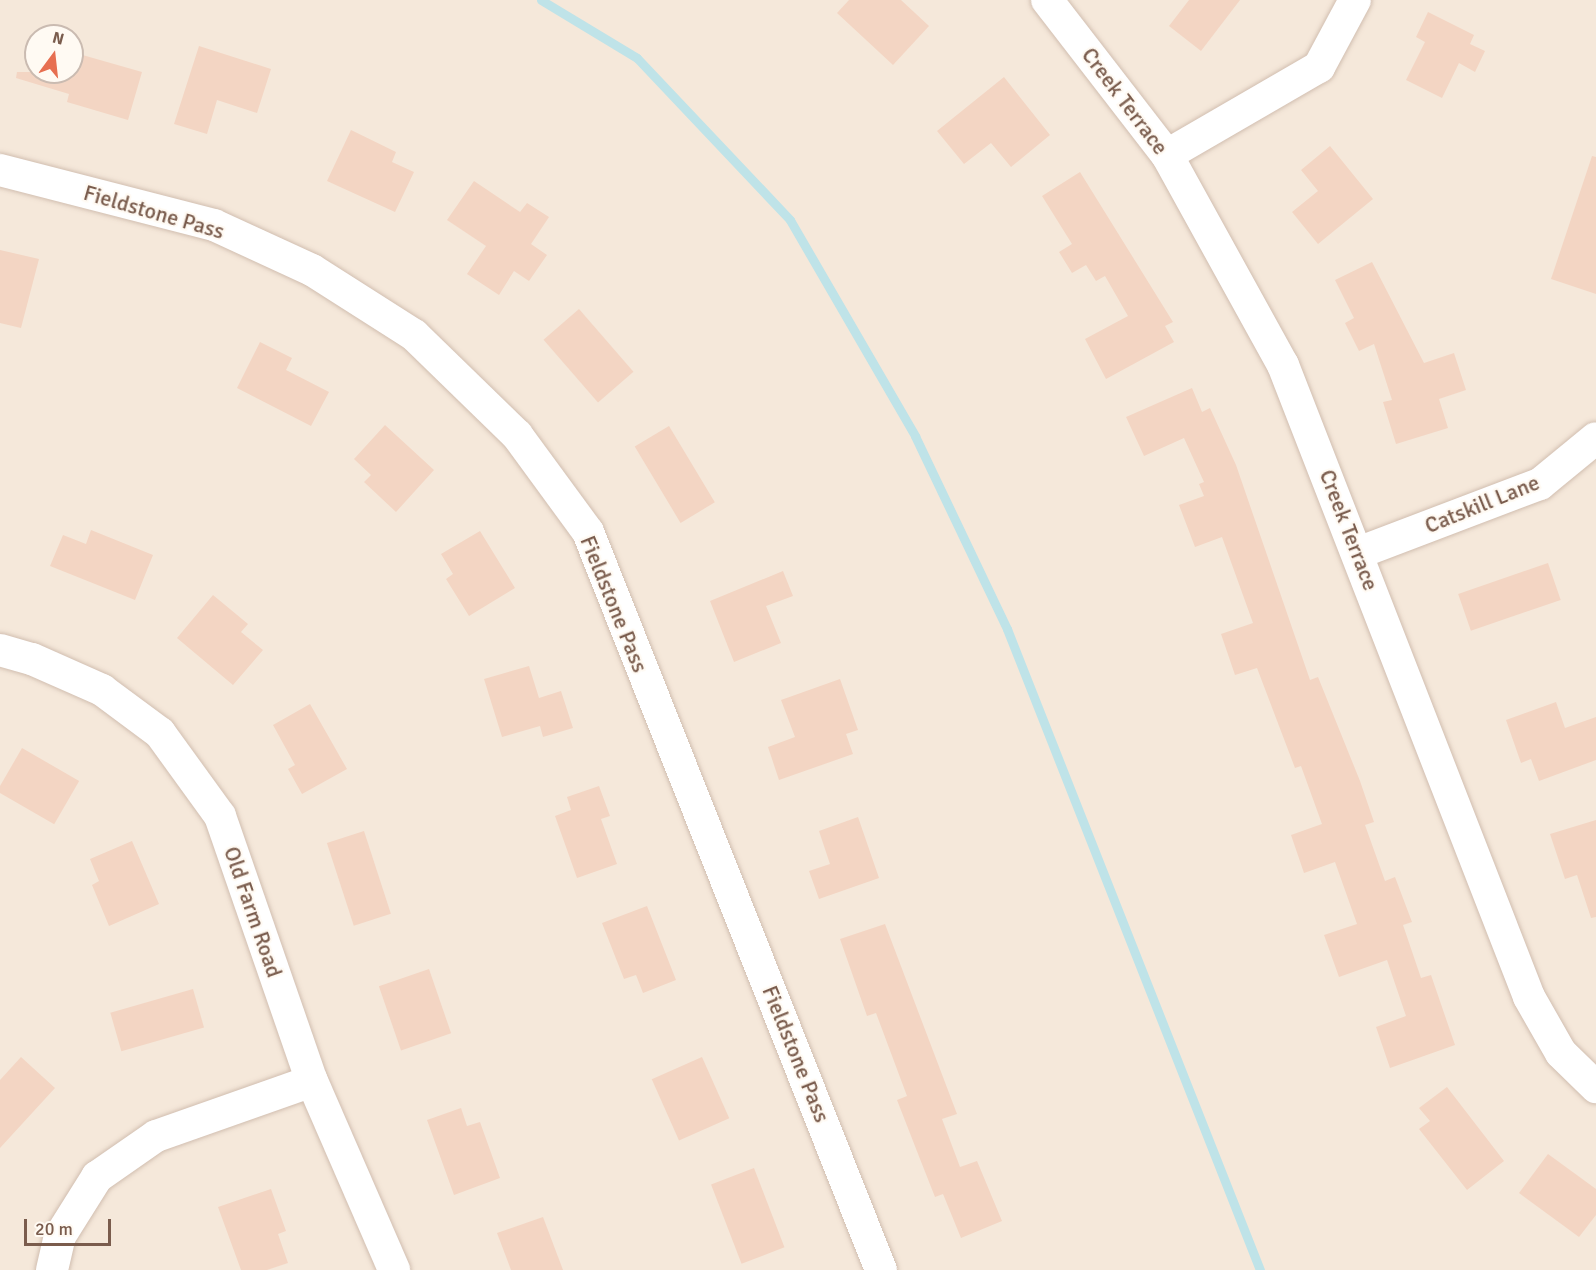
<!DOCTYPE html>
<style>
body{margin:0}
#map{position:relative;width:1596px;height:1270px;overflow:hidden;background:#fdf6ec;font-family:Signika,sans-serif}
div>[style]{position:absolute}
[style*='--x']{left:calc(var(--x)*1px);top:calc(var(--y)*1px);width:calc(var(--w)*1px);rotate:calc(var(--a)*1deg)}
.residential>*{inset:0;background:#f5e8da}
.stream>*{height:9px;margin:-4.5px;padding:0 4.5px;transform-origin:4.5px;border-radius:4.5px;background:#bfe3e8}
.building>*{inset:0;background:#f3d5c3;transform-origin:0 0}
.roads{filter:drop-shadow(0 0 2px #d1beb0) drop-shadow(0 0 2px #d1beb0)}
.minor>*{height:32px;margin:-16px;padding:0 16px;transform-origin:16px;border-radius:16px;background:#fff}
span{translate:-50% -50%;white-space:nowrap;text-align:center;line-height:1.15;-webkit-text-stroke:4.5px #fffaf3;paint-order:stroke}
.street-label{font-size:22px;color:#7a5c4d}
.north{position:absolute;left:24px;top:24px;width:60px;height:60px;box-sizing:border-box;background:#fffaf3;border:2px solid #cabbb1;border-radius:50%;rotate:15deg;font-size:16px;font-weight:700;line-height:24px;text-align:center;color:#7a5c4d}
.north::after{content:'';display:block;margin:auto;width:21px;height:27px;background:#e76f51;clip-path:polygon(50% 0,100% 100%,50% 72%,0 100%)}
.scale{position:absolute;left:24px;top:1219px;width:87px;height:27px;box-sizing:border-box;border:3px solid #7a5c4d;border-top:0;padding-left:8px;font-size:18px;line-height:21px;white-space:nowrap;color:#7a5c4d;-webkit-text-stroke:4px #fffaf3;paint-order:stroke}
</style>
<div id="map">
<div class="residential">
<div style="clip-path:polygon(evenodd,0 0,1596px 0,1596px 1270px,0 1270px,0 0,36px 36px,72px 36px,72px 72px,36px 72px,36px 36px)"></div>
</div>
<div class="stream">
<div style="--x:541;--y:0;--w:112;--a:31.1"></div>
<div style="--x:637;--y:58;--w:223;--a:46.6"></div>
<div style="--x:790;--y:220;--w:250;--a:59.9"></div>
<div style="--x:915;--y:436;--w:214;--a:64.5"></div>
<div style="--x:1007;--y:629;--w:689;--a:68.46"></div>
</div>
<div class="building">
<div style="clip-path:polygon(849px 0,901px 0,929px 26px,893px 65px,837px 13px)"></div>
<div style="clip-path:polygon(1189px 0,1240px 0,1201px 51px,1169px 26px)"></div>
<div style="clip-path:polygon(1428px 12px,1474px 35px,1470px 44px,1485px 51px,1475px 72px,1459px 63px,1442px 98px,1406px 80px,1425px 42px,1416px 37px)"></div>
<div style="clip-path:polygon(199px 46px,271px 69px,257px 113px,217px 100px,207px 134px,174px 124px)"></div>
<div style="clip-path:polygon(72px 52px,142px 72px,128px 120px,67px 102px,69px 94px,16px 78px,17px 72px,72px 72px)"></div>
<div style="clip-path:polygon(1004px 77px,1050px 135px,1011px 167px,991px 143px,964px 164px,937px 131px)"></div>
<div style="clip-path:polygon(351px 130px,396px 152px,392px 162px,414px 172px,395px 212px,327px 181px)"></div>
<div style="clip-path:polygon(1330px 146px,1373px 199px,1318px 244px,1292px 212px,1318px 191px,1301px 170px)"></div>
<div style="clip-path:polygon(1592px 156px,1596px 157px,1596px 294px,1551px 279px)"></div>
<div style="clip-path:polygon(1080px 172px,1173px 322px,1165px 326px,1174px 342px,1106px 379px,1085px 339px,1128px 316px,1105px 276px,1096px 281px,1086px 265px,1072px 273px,1059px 252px,1072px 244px,1042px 196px)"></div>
<div style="clip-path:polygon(474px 181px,520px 212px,527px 203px,549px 217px,531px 244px,547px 255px,529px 281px,514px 271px,499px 295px,467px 274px,486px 246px,447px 220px)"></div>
<div style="clip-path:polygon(0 250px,39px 259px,21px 328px,0 323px)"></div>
<div style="clip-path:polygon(1372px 262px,1424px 363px,1454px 353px,1466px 390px,1439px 399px,1448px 428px,1396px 444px,1383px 402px,1392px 400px,1374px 344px,1359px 351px,1345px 323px,1354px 318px,1335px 280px)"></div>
<div style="left:579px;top:309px;width:83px;height:47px;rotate:49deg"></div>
<div style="clip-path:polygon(260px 342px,292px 358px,286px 370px,329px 392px,311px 426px,237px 388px)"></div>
<div style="clip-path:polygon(1192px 388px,1202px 412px,1210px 408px,1236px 465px,1310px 680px,1318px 677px,1360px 781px,1374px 822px,1365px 825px,1385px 881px,1395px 877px,1412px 922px,1403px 925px,1421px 978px,1431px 975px,1455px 1045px,1390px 1068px,1376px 1027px,1406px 1016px,1387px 960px,1339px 977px,1324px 935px,1357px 924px,1335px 862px,1304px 873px,1291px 835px,1322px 824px,1301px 766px,1295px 768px,1257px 668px,1235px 675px,1221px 634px,1253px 623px,1222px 537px,1195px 547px,1179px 505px,1204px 496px,1199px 484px,1204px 482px,1184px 438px,1144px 456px,1126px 417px)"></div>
<div style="clip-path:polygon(385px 425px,434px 470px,396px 512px,364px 482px,371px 475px,354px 459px)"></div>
<div style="left:669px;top:426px;width:89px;height:40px;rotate:59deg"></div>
<div style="clip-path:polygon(91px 530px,153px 555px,135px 600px,50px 566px,63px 535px,86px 544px)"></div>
<div style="clip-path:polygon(480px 531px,515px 588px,469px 616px,446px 579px,453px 574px,441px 554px)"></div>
<div style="left:1548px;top:563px;width:39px;height:95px;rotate:71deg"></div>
<div style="clip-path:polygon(783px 571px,793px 596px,766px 606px,781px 643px,734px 662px,710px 601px)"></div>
<div style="clip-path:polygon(213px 595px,248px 624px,241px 632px,263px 650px,233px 685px,177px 638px)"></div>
<div style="clip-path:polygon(529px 666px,539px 698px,561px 691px,573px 728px,543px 737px,540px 726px,502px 737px,484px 679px)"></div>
<div style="clip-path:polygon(840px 679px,858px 730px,846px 734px,853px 754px,779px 780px,768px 747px,795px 737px,781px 700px)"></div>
<div style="clip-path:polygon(1556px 702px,1565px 728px,1596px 717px,1596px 760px,1539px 781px,1531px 759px,1521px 763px,1506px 720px)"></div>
<div style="clip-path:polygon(310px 704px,347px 769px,302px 794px,288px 769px,295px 765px,273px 725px)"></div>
<div style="left:22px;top:748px;width:66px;height:50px;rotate:30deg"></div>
<div style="clip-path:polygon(599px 786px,610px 816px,601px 819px,617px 864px,577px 878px,555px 816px,571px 810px,567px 797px)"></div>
<div style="clip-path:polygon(858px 817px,879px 878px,819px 899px,809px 871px,830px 864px,819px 831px)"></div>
<div style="clip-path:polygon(1596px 820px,1596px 917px,1591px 918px,1577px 875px,1565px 879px,1550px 834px)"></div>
<div style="left:364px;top:831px;width:87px;height:39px;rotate:72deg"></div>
<div style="clip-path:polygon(132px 841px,159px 904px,109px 926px,92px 885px,99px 881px,90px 859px)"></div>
<div style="clip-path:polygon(647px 906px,676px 980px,643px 993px,636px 975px,624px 979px,602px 923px)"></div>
<div style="clip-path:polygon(885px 924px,957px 1114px,942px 1119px,960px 1167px,977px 1161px,1002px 1221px,961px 1238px,943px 1194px,935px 1197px,920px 1159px,897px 1100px,907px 1096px,876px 1013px,867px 1016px,840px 939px)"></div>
<div style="left:429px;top:969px;width:68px;height:53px;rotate:71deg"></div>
<div style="left:193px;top:989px;width:40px;height:86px;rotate:74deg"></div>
<div style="clip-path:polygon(21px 1057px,55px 1088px,0 1148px,0 1080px)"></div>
<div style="left:702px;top:1057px;width:67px;height:55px;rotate:66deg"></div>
<div style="clip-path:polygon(1447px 1087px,1504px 1161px,1467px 1190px,1419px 1129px,1430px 1121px,1419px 1108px)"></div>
<div style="clip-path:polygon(461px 1108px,467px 1126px,480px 1122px,500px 1178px,454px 1195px,427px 1120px)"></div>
<div style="clip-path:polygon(1548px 1154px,1596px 1189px,1596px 1215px,1579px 1237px,1519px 1193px)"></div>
<div style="left:754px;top:1168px;width:85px;height:46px;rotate:69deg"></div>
<div style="clip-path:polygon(271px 1189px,286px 1231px,278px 1234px,288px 1263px,267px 1270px,241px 1270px,218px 1207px)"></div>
<div style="clip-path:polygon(543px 1217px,563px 1270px,511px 1270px,497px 1233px)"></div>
</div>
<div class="roads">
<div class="minor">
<div style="--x:1047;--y:0;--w:196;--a:52.3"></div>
<div style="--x:1167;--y:155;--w:240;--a:61.1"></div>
<div style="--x:1283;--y:365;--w:678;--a:68.73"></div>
<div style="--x:1529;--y:997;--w:64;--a:60.3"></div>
<div style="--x:1561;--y:1053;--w:49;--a:44.2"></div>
<div style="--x:1167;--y:155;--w:176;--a:-30.1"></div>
<div style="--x:1319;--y:67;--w:76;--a:-61.8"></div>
<div style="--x:0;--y:170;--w:221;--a:14.4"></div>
<div style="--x:214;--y:225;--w:108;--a:24.7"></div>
<div style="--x:312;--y:270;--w:121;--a:32.5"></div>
<div style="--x:414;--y:335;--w:144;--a:44.2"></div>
<div style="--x:517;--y:435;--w:120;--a:53.8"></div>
<div style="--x:588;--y:532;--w:794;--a:68.35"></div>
<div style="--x:1358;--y:553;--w:195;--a:-20.8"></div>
<div style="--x:1540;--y:484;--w:72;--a:-39.4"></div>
<div style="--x:0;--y:650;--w:33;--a:16"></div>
<div style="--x:32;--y:659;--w:77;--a:23.9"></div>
<div style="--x:102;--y:690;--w:72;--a:36.6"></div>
<div style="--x:160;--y:733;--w:102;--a:54.1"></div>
<div style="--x:220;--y:816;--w:281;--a:70.9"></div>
<div style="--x:312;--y:1081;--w:206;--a:66.5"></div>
<div style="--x:52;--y:1270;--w:35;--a:-77"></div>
<div style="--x:60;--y:1236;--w:70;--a:-57.9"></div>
<div style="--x:97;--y:1177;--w:72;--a:-34.8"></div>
<div style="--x:156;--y:1136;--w:165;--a:-19.4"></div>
</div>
</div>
<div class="street-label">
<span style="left:1125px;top:101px;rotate:53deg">Creek Terrace</span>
<span style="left:154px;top:212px;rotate:16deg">Fieldstone Pass</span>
<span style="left:1482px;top:504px;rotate:-22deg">Catskill Lane</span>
<span style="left:1349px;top:530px;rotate:69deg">Creek Terrace</span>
<span style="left:614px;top:604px;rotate:68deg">Fieldstone Pass</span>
<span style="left:253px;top:912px;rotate:71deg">Old Farm Road</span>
<span style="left:796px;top:1054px;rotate:68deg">Fieldstone Pass</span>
</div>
<div class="north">N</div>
<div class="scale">20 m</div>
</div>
